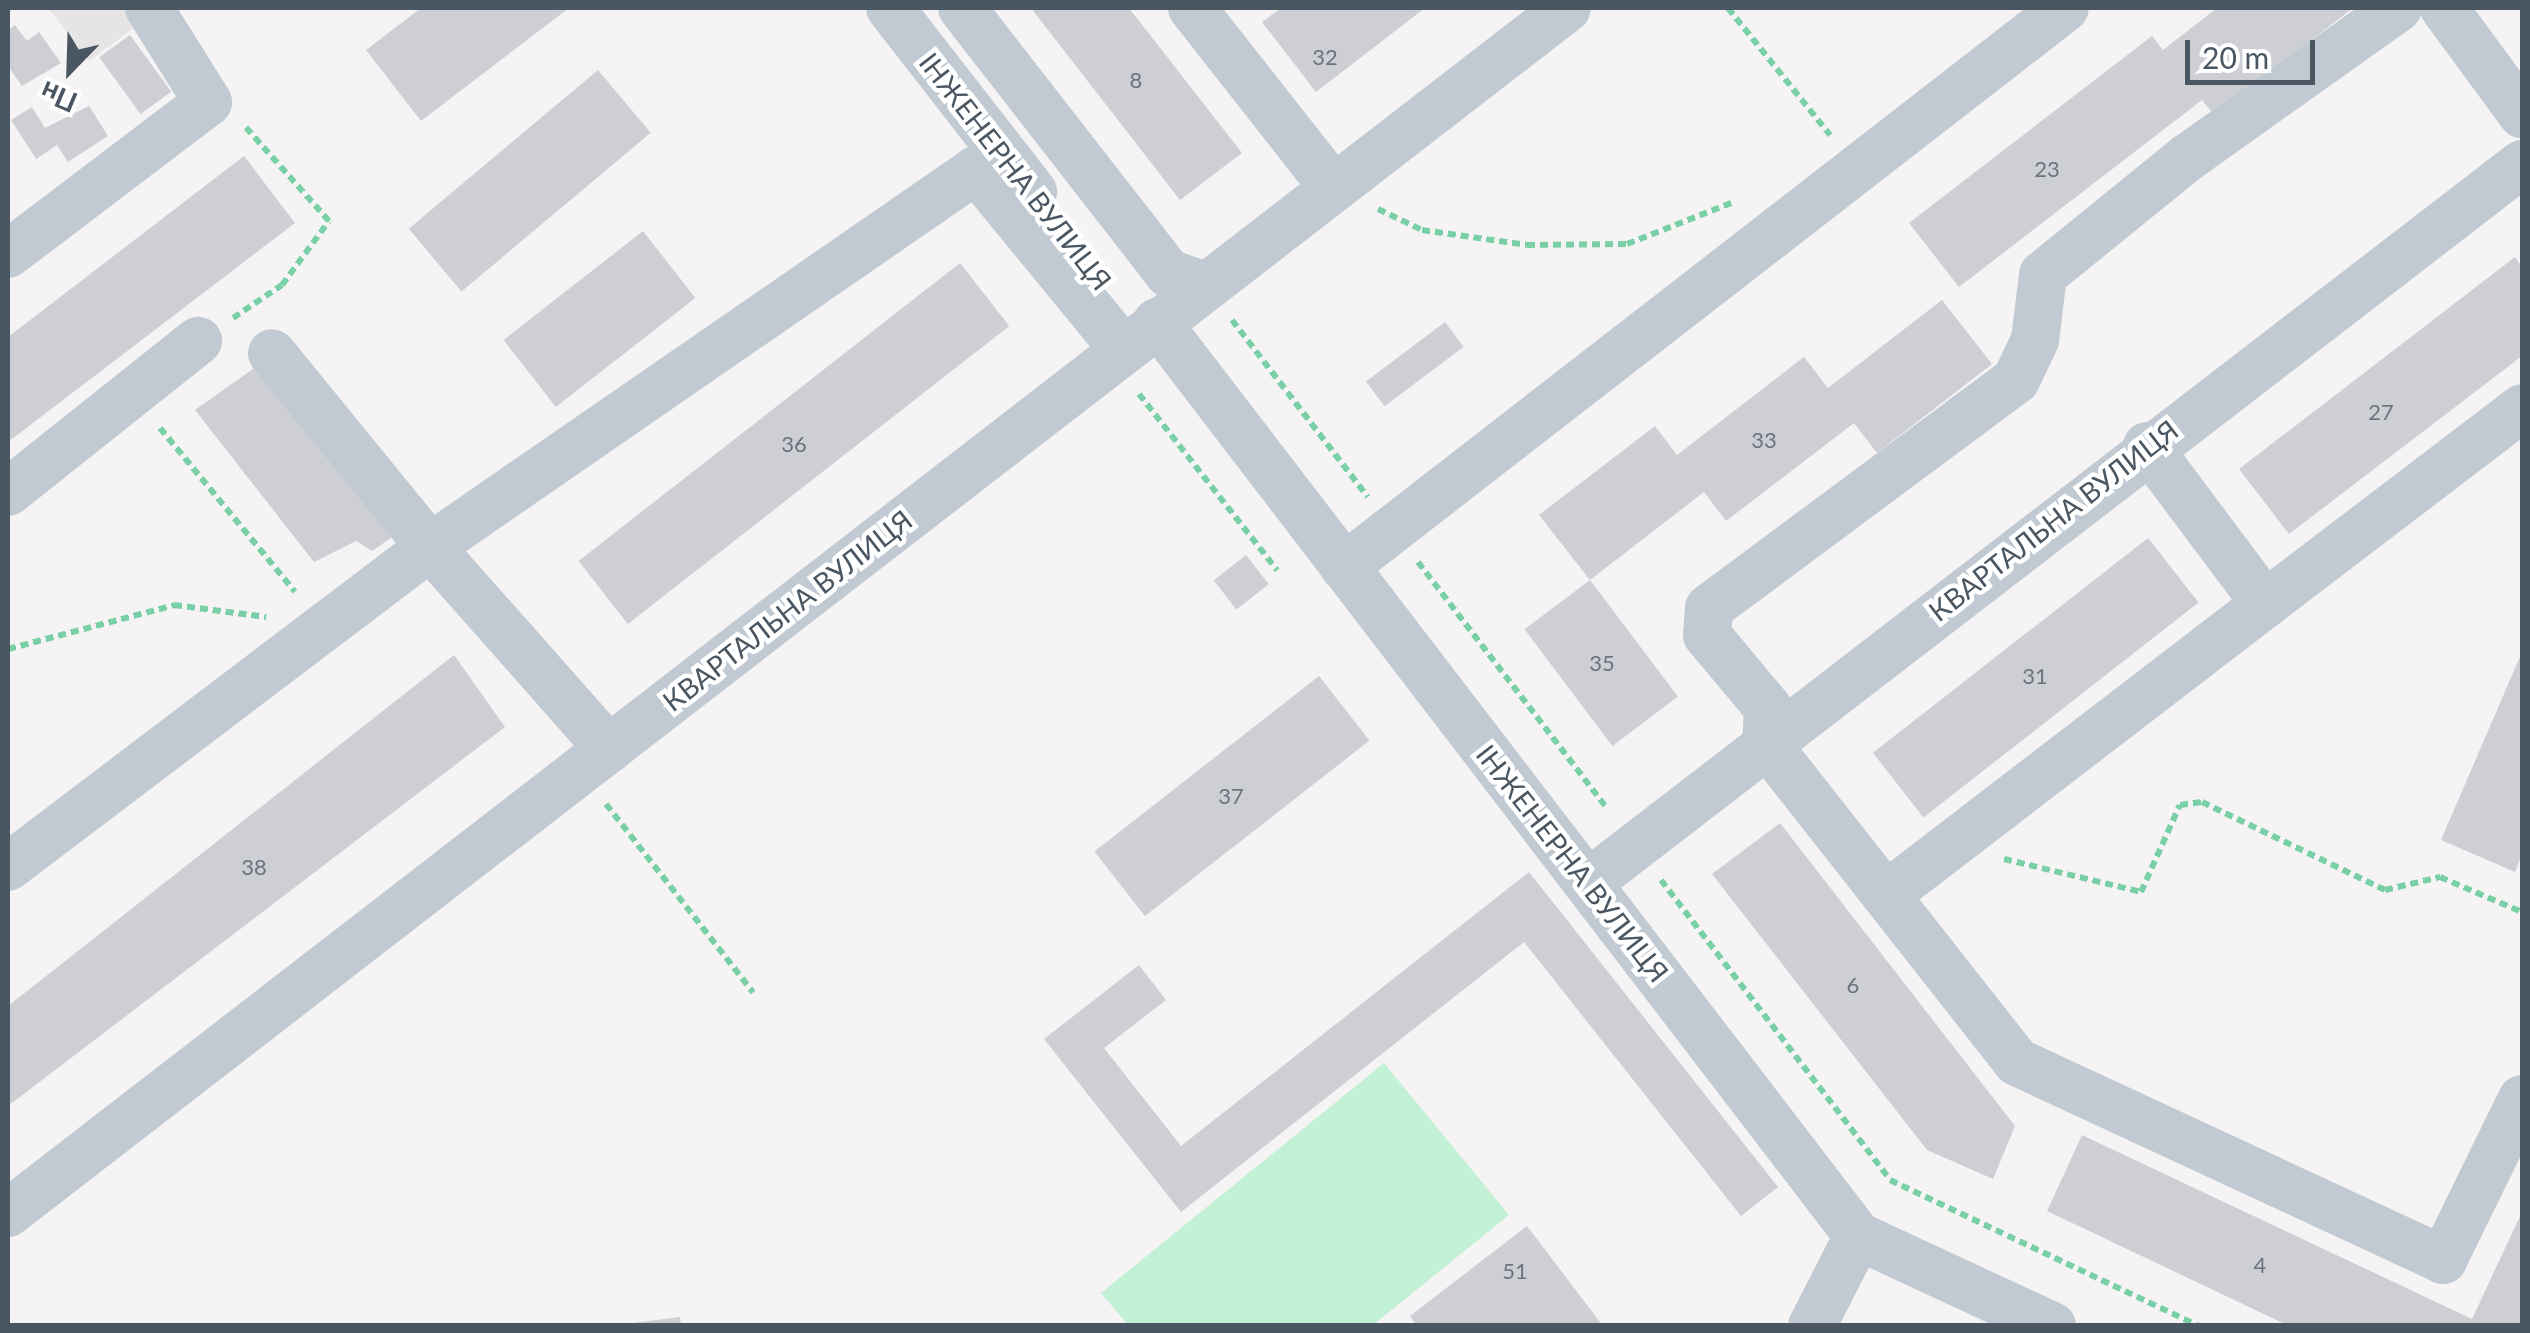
<!DOCTYPE html>
<meta charset="utf-8">
<style>
body{margin:0}
#map{position:relative;width:2530px;height:1333px;overflow:hidden;background:#f5f3f3;font-family:Lato,sans-serif}
div>[style]{position:absolute}
[style*='--x']{left:calc(var(--x)*1px);top:calc(var(--y)*1px);width:calc(var(--w)*1px);rotate:calc(var(--a)*1deg)}
.education>*{inset:0;background:#e6e4e5}
.green>*{inset:0;background:#c3f1d5}
.building>*{inset:0;background:#cdcfd5;transform-origin:0 0}
.path>*{height:6px;margin-top:-3px;transform-origin:0;background:repeating-linear-gradient(90deg,#7ad0a6 0 8px,transparent 0 13px)}
.minor>*{height:48px;margin:-24px;padding:0 24px;transform-origin:24px;border-radius:24px;background:#c1cad2}
span{translate:-50% -50%;white-space:nowrap;text-align:center;line-height:1.15;-webkit-text-stroke:9px #fff;paint-order:stroke}
.number-label{font-size:22px;color:#6b747e}
.number-label span{-webkit-text-stroke-width:0}
.street-label{font-size:28px;color:#4a5661}
.frame{position:absolute;inset:0;border:10px solid #4a5661;pointer-events:none}
.north{position:absolute;left:20px;top:20px;width:100px;height:100px;-webkit-text-stroke:8px #fff;paint-order:stroke;rotate:203deg;font-size:28px;font-weight:700;line-height:40px;text-align:center;color:#4a5661}
.north::after{content:'';display:block;margin:auto;width:35px;height:45px;background:#4a5661;clip-path:polygon(50% 0,100% 100%,50% 72%,0 100%)}
.scale{position:absolute;left:2185px;top:40px;width:130px;height:45px;box-sizing:border-box;border:5px solid #4a5661;border-top:0;padding-left:12px;font-size:30px;line-height:35px;white-space:nowrap;color:#4a5661;-webkit-text-stroke:8px #fff;paint-order:stroke}
</style>
<div id="map">
<div class="education">
<div style="clip-path:polygon(48px 8px,161px 8px,89px 61px)"></div>
</div>
<div class="green">
<div style="clip-path:polygon(1384px 1063px,1509px 1215px,1373px 1325px,1128px 1325px,1101px 1293px)"></div>
</div>
<div class="building">
<div style="clip-path:polygon(421px 8px,569px 8px,421px 121px,366px 50px)"></div>
<div style="clip-path:polygon(1031px 8px,1129px 8px,1242px 153px,1180px 200px)"></div>
<div style="clip-path:polygon(1281px 8px,1425px 8px,1316px 92px,1262px 22px)"></div>
<div style="clip-path:polygon(2217px 8px,2353px 8px,2214px 115px,2202px 100px,1959px 287px,1909px 223px,2152px 36px,2163px 50px)"></div>
<div style="clip-path:polygon(15px 25px,27px 41px,39px 32px,61px 63px,22px 86px,8px 66px,8px 30px)"></div>
<div style="left:130px;top:35px;width:70px;height:38px;rotate:54deg"></div>
<div style="left:598px;top:70px;width:82px;height:247px;rotate:50deg"></div>
<div style="clip-path:polygon(89px 106px,108px 136px,68px 162px,57px 145px,36px 159px,11px 120px,32px 107px,45px 128px)"></div>
<div style="clip-path:polygon(244px 156px,295px 223px,8px 442px,8px 337px)"></div>
<div style="left:643px;top:231px;width:85px;height:177px;rotate:52deg"></div>
<div style="clip-path:polygon(2515px 257px,2522px 267px,2522px 356px,2289px 534px,2239px 469px)"></div>
<div style="left:960px;top:263px;width:80px;height:484px;rotate:52deg"></div>
<div style="clip-path:polygon(1942px 300px,1992px 364px,1877px 453px,1854px 423px,1726px 521px,1704px 492px,1590px 580px,1539px 515px,1655px 426px,1677px 455px,1804px 357px,1828px 388px)"></div>
<div style="left:1445px;top:322px;width:31px;height:99px;rotate:53deg"></div>
<div style="clip-path:polygon(267px 359px,401px 531px,372px 551px,356px 541px,314px 562px,195px 410px)"></div>
<div style="left:2148px;top:538px;width:82px;height:349px;rotate:52deg"></div>
<div style="left:1246px;top:555px;width:37px;height:41px;rotate:52deg"></div>
<div style="left:1590px;top:580px;width:146px;height:82px;rotate:53deg"></div>
<div style="clip-path:polygon(2522px 652px,2522px 854px,2515px 872px,2441px 840px)"></div>
<div style="clip-path:polygon(454px 655px,505px 727px,8px 1106px,8px 1006px)"></div>
<div style="left:1319px;top:676px;width:82px;height:285px;rotate:52deg"></div>
<div style="clip-path:polygon(1780px 823px,2015px 1126px,1993px 1179px,1927px 1150px,1712px 874px)"></div>
<div style="clip-path:polygon(1529px 872px,1778px 1187px,1741px 1216px,1524px 942px,1181px 1212px,1044px 1039px,1139px 965px,1166px 1000px,1104px 1048px,1181px 1146px)"></div>
<div style="clip-path:polygon(2082px 1135px,2472px 1319px,2522px 1212px,2522px 1326px,2289px 1326px,2047px 1211px)"></div>
<div style="clip-path:polygon(1527px 1226px,1603px 1326px,1417px 1326px,1410px 1316px)"></div>
<div style="clip-path:polygon(680px 1317px,681px 1326px,633px 1326px,633px 1323px)"></div>
</div>
<div class="path">
<div style="--x:1728;--y:8;--w:163;--a:51.2"></div>
<div style="--x:1378;--y:209;--w:49;--a:25.5"></div>
<div style="--x:1422;--y:230;--w:106;--a:8.1"></div>
<div style="--x:1527;--y:245;--w:100;--a:-0.6"></div>
<div style="--x:1627;--y:244;--w:117;--a:-21.5"></div>
<div style="--x:233;--y:318;--w:59;--a:-34"></div>
<div style="--x:282;--y:285;--w:79;--a:-53.7"></div>
<div style="--x:329;--y:221;--w:130;--a:-131.6"></div>
<div style="--x:1232;--y:320;--w:223;--a:52.5"></div>
<div style="--x:1139;--y:394;--w:224;--a:51.9"></div>
<div style="--x:160;--y:428;--w:212;--a:50.5"></div>
<div style="--x:1418;--y:562;--w:312;--a:52.5"></div>
<div style="--x:8;--y:649;--w:172;--a:-14.8"></div>
<div style="--x:174;--y:605;--w:93;--a:7.4"></div>
<div style="--x:606;--y:804;--w:239;--a:52"></div>
<div style="--x:2004;--y:859;--w:141;--a:13.5"></div>
<div style="--x:2141;--y:892;--w:95;--a:-65.9"></div>
<div style="--x:2180;--y:805;--w:22;--a:-8"></div>
<div style="--x:2202;--y:802;--w:203;--a:25.7"></div>
<div style="--x:2385;--y:890;--w:57;--a:-13.3"></div>
<div style="--x:2440;--y:877;--w:89;--a:23.1"></div>
<div style="--x:1661;--y:880;--w:377;--a:52.6"></div>
<div style="--x:1890;--y:1180;--w:342;--a:25.3"></div>
</div>
<div class="minor">
<div style="--x:890;--y:8;--w:233;--a:52.1"></div>
<div style="--x:962;--y:8;--w:336;--a:52.1"></div>
<div style="--x:1168;--y:273;--w:40;--a:18.9"></div>
<div style="--x:1192;--y:8;--w:226;--a:51.8"></div>
<div style="--x:2398;--y:8;--w:257;--a:144.6"></div>
<div style="--x:2188;--y:157;--w:187;--a:140.9"></div>
<div style="--x:2043;--y:275;--w:65;--a:97"></div>
<div style="--x:2035;--y:340;--w:44;--a:115.4"></div>
<div style="--x:2016;--y:380;--w:382;--a:143.4"></div>
<div style="--x:1709;--y:608;--w:27;--a:94"></div>
<div style="--x:1707;--y:635;--w:95;--a:50.1"></div>
<div style="--x:1768;--y:708;--w:35;--a:93"></div>
<div style="--x:1766;--y:743;--w:406;--a:51.8"></div>
<div style="--x:2017;--y:1062;--w:470;--a:24.9"></div>
<div style="--x:2443;--y:1260;--w:179;--a:-63.9"></div>
<div style="--x:2444;--y:8;--w:132;--a:53.7"></div>
<div style="--x:8;--y:254;--w:251;--a:-37.2"></div>
<div style="--x:208;--y:102;--w:111;--a:-122.1"></div>
<div style="--x:1157;--y:322;--w:1152;--a:52.51"></div>
<div style="--x:1858;--y:1236;--w:214;--a:24.9"></div>
<div style="--x:2147;--y:446;--w:197;--a:53.2"></div>
<div style="--x:2265;--y:604;--w:323;--a:-37.3"></div>
<div style="--x:8;--y:492;--w:243;--a:-38.5"></div>
<div style="--x:1344;--y:567;--w:912;--a:-37.79"></div>
<div style="--x:609;--y:749;--w:270;--a:-131.5"></div>
<div style="--x:430;--y:547;--w:664;--a:-34.62"></div>
<div style="--x:976;--y:170;--w:230;--a:50.6"></div>
<div style="--x:8;--y:867;--w:530;--a:-37.17"></div>
<div style="--x:430;--y:547;--w:250;--a:-129.2"></div>
<div style="--x:1588;--y:883;--w:1179;--a:-37.59"></div>
<div style="--x:1886;--y:895;--w:478;--a:-37.5"></div>
<div style="--x:8;--y:1213;--w:1970;--a:-37.7"></div>
<div style="--x:1812;--y:1326;--w:101;--a:-62.9"></div>
</div>
<div class="number-label">
<span style="left:1325px;top:57px">32</span>
<span style="left:1136px;top:80px">8</span>
<span style="left:2047px;top:169px">23</span>
<span style="left:2381px;top:412px">27</span>
<span style="left:1764px;top:440px">33</span>
<span style="left:794px;top:444px">36</span>
<span style="left:1602px;top:663px">35</span>
<span style="left:2035px;top:676px">31</span>
<span style="left:1231px;top:796px">37</span>
<span style="left:254px;top:867px">38</span>
<span style="left:1853px;top:985px">6</span>
<span style="left:2260px;top:1265px">4</span>
<span style="left:1515px;top:1271px">51</span>
</div>
<div class="street-label">
<span style="left:1016px;top:171px;rotate:52deg">ІНЖЕНЕРНА ВУЛИЦЯ</span>
<span style="left:2053px;top:520px;rotate:-38deg">КВАРТАЛЬНА ВУЛИЦЯ</span>
<span style="left:787px;top:610px;rotate:-38deg">КВАРТАЛЬНА ВУЛИЦЯ</span>
<span style="left:1573px;top:863px;rotate:52deg">ІНЖЕНЕРНА ВУЛИЦЯ</span>
</div>
<div class="frame"></div>
<div class="north">Пн</div>
<div class="scale">20 m</div>
</div>
